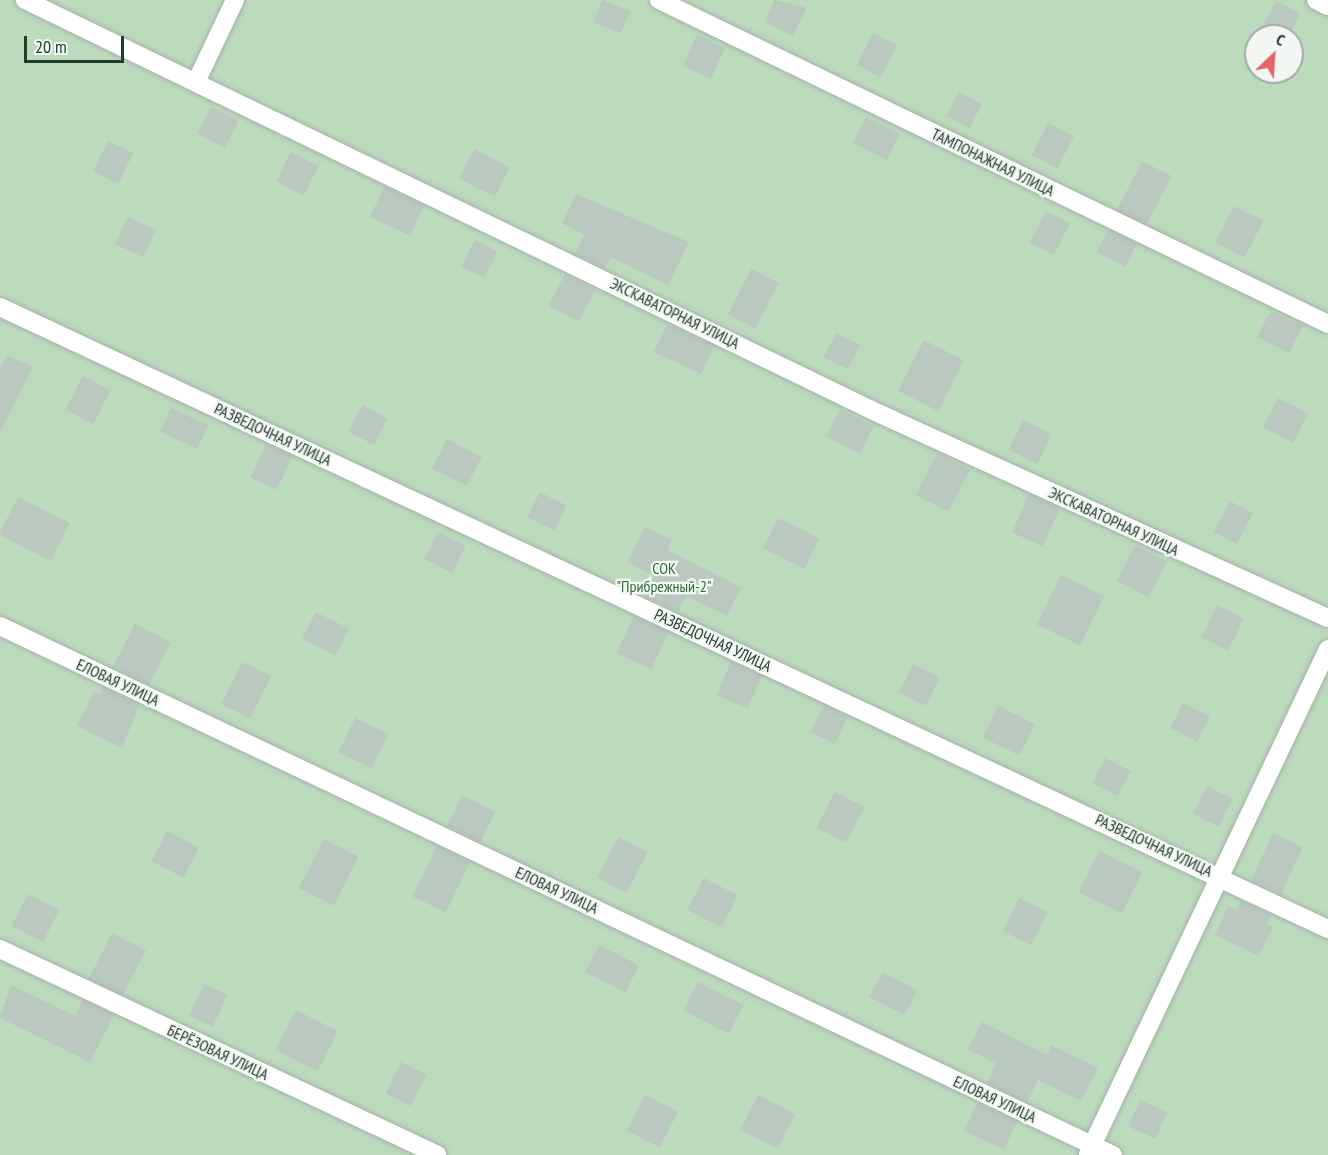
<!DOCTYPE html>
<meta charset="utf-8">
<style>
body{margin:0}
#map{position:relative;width:1328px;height:1155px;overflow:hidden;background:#e1eae4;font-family:"PT Sans Narrow",sans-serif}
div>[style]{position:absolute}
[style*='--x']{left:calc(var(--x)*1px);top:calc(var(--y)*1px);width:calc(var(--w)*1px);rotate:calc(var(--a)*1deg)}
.green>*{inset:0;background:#bcdabc}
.building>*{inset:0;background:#bac8bf;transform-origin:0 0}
.roads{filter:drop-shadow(0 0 2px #a4b2aa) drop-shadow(0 0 2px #a4b2aa)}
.minor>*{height:18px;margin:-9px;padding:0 9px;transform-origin:9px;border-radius:9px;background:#fff}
span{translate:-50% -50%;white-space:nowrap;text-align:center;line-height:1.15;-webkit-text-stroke:4.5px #f2f7f3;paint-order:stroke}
.street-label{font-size:16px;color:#233a2e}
.park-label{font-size:16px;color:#316d38}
.north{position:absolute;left:1244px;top:24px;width:60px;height:60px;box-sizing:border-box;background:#f2f7f3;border:2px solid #9faba4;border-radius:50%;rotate:25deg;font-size:16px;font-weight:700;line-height:24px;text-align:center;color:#233a2e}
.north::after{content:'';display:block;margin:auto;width:21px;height:27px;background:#e56567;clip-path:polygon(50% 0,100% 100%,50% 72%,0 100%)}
.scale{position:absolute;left:24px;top:36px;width:100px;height:27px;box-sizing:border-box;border:3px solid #233a2e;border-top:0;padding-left:8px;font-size:18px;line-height:21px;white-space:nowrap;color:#233a2e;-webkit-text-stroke:4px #f2f7f3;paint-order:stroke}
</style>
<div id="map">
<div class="green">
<div style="clip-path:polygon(evenodd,0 0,1328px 0,1328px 1155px,0 1155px,0 0,1256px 36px,1292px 36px,1292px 72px,1256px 72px,1256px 36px)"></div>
</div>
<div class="building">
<div style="left:602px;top:0;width:30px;height:24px;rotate:21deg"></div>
<div style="clip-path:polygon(775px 0,807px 8px,793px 36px,764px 22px)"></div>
<div style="clip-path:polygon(1276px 1px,1300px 13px,1288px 36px,1258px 36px)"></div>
<div style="left:873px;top:33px;width:27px;height:36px;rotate:27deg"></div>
<div style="left:697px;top:35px;width:31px;height:34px;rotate:25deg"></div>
<div style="left:959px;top:92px;width:26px;height:27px;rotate:28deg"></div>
<div style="left:211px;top:107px;width:31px;height:30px;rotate:27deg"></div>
<div style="left:866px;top:117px;width:38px;height:29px;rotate:27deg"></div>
<div style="left:1048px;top:123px;width:29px;height:36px;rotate:27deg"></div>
<div style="left:108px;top:141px;width:28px;height:34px;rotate:26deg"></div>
<div style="left:474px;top:149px;width:40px;height:33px;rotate:27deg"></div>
<div style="left:291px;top:152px;width:31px;height:33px;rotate:27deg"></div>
<div style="left:1142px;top:161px;width:33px;height:55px;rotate:27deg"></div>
<div style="left:384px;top:187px;width:44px;height:33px;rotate:25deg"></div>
<div style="clip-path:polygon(576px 194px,689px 242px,668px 285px,611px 257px,605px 268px,575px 254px,584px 235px,562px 223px)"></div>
<div style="left:1234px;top:206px;width:33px;height:41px;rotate:27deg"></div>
<div style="left:1046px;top:211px;width:27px;height:36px;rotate:27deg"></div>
<div style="left:128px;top:217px;width:31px;height:30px;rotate:25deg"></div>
<div style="left:1108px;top:230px;width:32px;height:25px;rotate:26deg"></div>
<div style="left:475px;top:240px;width:25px;height:30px;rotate:26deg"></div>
<div style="left:751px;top:269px;width:31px;height:51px;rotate:27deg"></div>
<div style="left:565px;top:274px;width:34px;height:36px;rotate:27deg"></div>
<div style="clip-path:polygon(1276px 313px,1303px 326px,1289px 353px,1257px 337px,1269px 314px)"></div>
<div style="left:667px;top:324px;width:52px;height:31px;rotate:25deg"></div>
<div style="left:836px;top:333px;width:27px;height:27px;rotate:27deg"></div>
<div style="left:924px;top:340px;width:45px;height:57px;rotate:27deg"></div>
<div style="clip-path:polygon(7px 355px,33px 367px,0 433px,0 369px)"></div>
<div style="left:83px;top:376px;width:31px;height:38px;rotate:27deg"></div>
<div style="left:1278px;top:398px;width:34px;height:33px;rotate:27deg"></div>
<div style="left:362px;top:405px;width:29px;height:30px;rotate:27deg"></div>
<div style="left:171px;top:408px;width:41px;height:26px;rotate:25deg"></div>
<div style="left:840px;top:409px;width:38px;height:31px;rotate:27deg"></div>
<div style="left:1023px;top:420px;width:32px;height:33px;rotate:26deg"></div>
<div style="left:447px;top:439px;width:39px;height:33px;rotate:27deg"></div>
<div style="left:266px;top:444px;width:29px;height:37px;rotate:25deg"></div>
<div style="left:937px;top:453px;width:37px;height:47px;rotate:27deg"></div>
<div style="left:540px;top:492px;width:30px;height:28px;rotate:27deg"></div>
<div style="left:1029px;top:494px;width:34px;height:42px;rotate:24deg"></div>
<div style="left:18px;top:497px;width:58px;height:42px;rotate:27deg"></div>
<div style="left:1230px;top:501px;width:26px;height:35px;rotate:28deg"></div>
<div style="left:778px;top:518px;width:46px;height:34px;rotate:26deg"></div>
<div style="clip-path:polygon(645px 527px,672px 540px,667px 550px,741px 587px,727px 616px,686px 596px,678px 612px,644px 596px,654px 576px,627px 562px)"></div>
<div style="left:438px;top:532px;width:31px;height:30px;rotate:27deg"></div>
<div style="left:1135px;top:545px;width:36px;height:40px;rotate:27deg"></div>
<div style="left:1061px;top:575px;width:48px;height:55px;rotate:26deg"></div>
<div style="left:1217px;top:605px;width:30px;height:36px;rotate:26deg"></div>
<div style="left:316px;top:612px;width:37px;height:30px;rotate:27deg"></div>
<div style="left:634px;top:616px;width:38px;height:41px;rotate:25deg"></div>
<div style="left:135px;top:624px;width:40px;height:48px;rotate:27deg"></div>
<div style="left:242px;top:662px;width:32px;height:47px;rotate:26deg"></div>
<div style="left:731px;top:662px;width:34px;height:36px;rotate:24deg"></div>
<div style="left:913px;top:664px;width:30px;height:32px;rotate:26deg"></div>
<div style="clip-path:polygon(103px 687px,139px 705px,122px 748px,77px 726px,94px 691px,100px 694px)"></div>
<div style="left:1183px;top:703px;width:30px;height:28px;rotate:27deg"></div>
<div style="left:824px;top:705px;width:27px;height:30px;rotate:27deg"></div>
<div style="left:998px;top:706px;width:41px;height:35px;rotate:26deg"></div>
<div style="left:355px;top:718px;width:37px;height:38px;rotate:26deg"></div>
<div style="left:1105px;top:758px;width:29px;height:28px;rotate:27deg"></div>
<div style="left:1207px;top:786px;width:29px;height:31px;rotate:27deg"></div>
<div style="left:835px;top:792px;width:33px;height:40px;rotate:27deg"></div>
<div style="left:462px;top:795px;width:37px;height:34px;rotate:26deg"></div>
<div style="left:167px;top:831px;width:36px;height:34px;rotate:27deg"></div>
<div style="left:1273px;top:833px;width:33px;height:52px;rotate:25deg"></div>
<div style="left:618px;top:837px;width:33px;height:46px;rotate:27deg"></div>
<div style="left:324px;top:839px;width:39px;height:55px;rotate:27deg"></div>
<div style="left:437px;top:846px;width:37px;height:56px;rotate:26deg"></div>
<div style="left:1099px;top:851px;width:48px;height:46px;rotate:26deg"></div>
<div style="left:704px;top:878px;width:38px;height:36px;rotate:27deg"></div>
<div style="left:28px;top:894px;width:35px;height:36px;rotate:27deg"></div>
<div style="left:1019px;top:898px;width:32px;height:37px;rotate:26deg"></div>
<div style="clip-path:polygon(1241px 901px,1271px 915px,1267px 924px,1273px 927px,1259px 956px,1215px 935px,1228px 906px,1237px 910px)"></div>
<div style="left:112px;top:933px;width:38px;height:51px;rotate:27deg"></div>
<div style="left:599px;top:945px;width:45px;height:30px;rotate:27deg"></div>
<div style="left:882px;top:972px;width:40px;height:28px;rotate:27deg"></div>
<div style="left:698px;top:982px;width:51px;height:32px;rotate:27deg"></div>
<div style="left:204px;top:984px;width:26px;height:35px;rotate:25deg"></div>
<div style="clip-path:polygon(11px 985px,75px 1016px,83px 1000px,114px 1015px,90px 1062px,0 1018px)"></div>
<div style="left:296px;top:1010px;width:47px;height:45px;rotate:27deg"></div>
<div style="clip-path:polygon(982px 1022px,1047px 1055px,1051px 1045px,1098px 1068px,1081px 1101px,1038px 1080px,1027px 1102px,987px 1083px,996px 1064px,968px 1049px)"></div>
<div style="left:401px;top:1062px;width:28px;height:35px;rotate:26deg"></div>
<div style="left:645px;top:1095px;width:37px;height:40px;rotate:27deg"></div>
<div style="left:758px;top:1095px;width:42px;height:39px;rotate:27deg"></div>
<div style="left:1140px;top:1100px;width:30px;height:29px;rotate:24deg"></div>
<div style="left:977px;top:1103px;width:44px;height:31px;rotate:25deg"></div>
</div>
<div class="roads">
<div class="minor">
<div style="--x:25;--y:0;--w:950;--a:25.84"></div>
<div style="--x:880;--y:414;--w:492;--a:24.5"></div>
<div style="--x:659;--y:0;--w:743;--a:25.84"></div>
<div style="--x:1316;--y:0;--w:13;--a:27"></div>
<div style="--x:197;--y:80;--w:89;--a:-64.6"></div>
<div style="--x:0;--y:307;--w:1466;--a:25.1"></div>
<div style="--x:0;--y:626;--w:1232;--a:25.42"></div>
<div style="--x:0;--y:949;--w:483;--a:25.2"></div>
<div style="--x:1088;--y:1154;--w:559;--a:-64.58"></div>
</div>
</div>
<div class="street-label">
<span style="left:993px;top:162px;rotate:26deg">ТАМПОНАЖНАЯ УЛИЦА</span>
<span style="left:675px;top:313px;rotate:26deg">ЭКСКАВАТОРНАЯ УЛИЦА</span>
<span style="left:273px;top:434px;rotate:25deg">РАЗВЕДОЧНАЯ УЛИЦА</span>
<span style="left:1114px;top:521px;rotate:25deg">ЭКСКАВАТОРНАЯ УЛИЦА</span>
<span style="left:713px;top:640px;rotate:25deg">РАЗВЕДОЧНАЯ УЛИЦА</span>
<span style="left:118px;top:682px;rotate:25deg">ЕЛОВАЯ УЛИЦА</span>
<span style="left:1154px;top:845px;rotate:25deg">РАЗВЕДОЧНАЯ УЛИЦА</span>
<span style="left:557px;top:890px;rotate:25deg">ЕЛОВАЯ УЛИЦА</span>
<span style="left:218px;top:1052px;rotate:25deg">БЕРЁЗОВАЯ УЛИЦА</span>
<span style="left:995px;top:1099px;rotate:25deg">ЕЛОВАЯ УЛИЦА</span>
</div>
<div class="park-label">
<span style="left:664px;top:577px">СОК<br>"Прибрежный-2"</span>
</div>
<div class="north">С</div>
<div class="scale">20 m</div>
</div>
